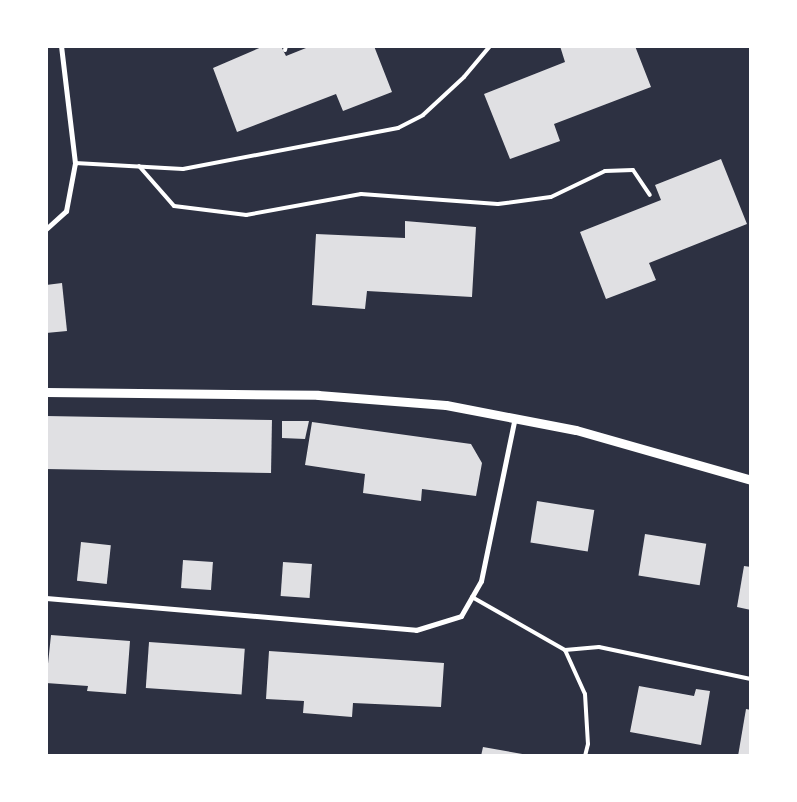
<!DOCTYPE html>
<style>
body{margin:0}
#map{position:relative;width:797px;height:802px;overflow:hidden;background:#2d3142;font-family:"Source Sans 3",sans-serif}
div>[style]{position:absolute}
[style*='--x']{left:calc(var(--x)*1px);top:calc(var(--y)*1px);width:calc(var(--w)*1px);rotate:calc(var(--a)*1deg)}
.building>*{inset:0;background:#e0e0e3;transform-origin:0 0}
.service>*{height:4px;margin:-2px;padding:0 2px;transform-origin:2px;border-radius:2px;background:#fff}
.minor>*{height:5px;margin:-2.5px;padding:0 2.5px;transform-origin:2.5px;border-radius:2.5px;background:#fff}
.tertiary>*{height:9px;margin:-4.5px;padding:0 4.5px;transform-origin:4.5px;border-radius:4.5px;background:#fff}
span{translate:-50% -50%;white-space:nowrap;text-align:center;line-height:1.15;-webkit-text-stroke:4px #fff;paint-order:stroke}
.frame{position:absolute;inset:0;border:48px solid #fff;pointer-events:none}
</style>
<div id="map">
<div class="building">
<div style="clip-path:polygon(264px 46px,281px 46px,286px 56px,311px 46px,374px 46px,392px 92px,343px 111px,336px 94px,237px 132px,213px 68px)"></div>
<div style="clip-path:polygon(560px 46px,635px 46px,651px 87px,554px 124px,560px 141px,510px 159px,484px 94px,565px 62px)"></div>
<div style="clip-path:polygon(721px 159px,747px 224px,649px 263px,656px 280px,606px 299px,580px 232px,661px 200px,655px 185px)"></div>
<div style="clip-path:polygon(405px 221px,476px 227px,472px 297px,367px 291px,365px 309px,312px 305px,316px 234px,405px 238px)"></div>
<div style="clip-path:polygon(62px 283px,67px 331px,46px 333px,46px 285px)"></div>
<div style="left:46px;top:416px;width:226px;height:53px;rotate:1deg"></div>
<div style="clip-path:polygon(282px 421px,309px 421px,305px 439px,282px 438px)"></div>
<div style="clip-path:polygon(312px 422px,471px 444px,482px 463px,476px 496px,422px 489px,421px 501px,363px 493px,365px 474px,305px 465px)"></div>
<div style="left:537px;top:501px;width:58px;height:42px;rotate:9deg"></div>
<div style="left:645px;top:534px;width:62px;height:42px;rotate:9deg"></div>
<div style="left:81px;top:542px;width:30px;height:39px;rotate:6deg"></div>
<div style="left:183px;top:560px;width:30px;height:28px;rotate:4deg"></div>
<div style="left:283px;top:562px;width:29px;height:34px;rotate:4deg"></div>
<div style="clip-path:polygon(744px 566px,751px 567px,751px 610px,737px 607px)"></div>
<div style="clip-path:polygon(51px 635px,130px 641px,126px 694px,87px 691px,88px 686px,46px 683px)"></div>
<div style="left:149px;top:642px;width:96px;height:46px;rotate:4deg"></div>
<div style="clip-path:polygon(269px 651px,444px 663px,441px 707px,353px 703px,352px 717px,303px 713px,304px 701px,266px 699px)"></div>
<div style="clip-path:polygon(639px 686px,694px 696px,696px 689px,710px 691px,701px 745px,630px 732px)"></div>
<div style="clip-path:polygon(746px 709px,751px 710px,751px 756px,738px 756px)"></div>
<div style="clip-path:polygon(483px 747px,528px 755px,528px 756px,481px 756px)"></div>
</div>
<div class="service">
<div style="--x:285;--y:50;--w:4;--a:-76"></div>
<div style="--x:75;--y:163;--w:108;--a:3.2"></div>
<div style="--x:183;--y:169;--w:219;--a:-10.8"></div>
<div style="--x:398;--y:128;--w:28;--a:-27"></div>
<div style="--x:423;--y:115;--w:56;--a:-42.8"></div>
<div style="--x:464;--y:77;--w:40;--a:-50"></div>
<div style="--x:139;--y:166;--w:53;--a:48.8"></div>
<div style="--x:174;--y:206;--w:73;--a:7.1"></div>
<div style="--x:246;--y:215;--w:117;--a:-10.3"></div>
<div style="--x:361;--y:194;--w:137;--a:4.2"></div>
<div style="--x:498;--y:204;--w:53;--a:-7.5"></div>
<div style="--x:551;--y:197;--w:60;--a:-25.7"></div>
<div style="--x:605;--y:171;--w:28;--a:-2"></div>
<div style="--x:633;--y:170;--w:30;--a:56"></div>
<div style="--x:472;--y:597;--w:107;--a:29.7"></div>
<div style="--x:565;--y:650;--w:48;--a:65.6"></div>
<div style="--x:585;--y:694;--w:50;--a:86.6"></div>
<div style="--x:588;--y:744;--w:12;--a:104"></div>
<div style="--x:565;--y:650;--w:34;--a:-5"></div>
<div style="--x:599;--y:647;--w:155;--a:11.9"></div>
</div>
<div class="minor">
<div style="--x:46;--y:229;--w:27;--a:-42"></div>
<div style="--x:66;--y:211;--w:49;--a:-79.4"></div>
<div style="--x:75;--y:163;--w:118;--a:-96.8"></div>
<div style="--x:46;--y:598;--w:371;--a:4.9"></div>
<div style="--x:416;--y:630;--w:47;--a:-17.3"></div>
<div style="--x:461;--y:616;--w:40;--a:-60.3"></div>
<div style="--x:481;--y:581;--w:167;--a:-78.3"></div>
</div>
<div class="tertiary">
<div style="--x:46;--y:392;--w:272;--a:0.6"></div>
<div style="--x:318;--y:395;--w:128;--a:4.5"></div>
<div style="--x:446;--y:405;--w:132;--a:10.9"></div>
<div style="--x:576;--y:430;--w:182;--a:15.9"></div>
</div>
<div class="frame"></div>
</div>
